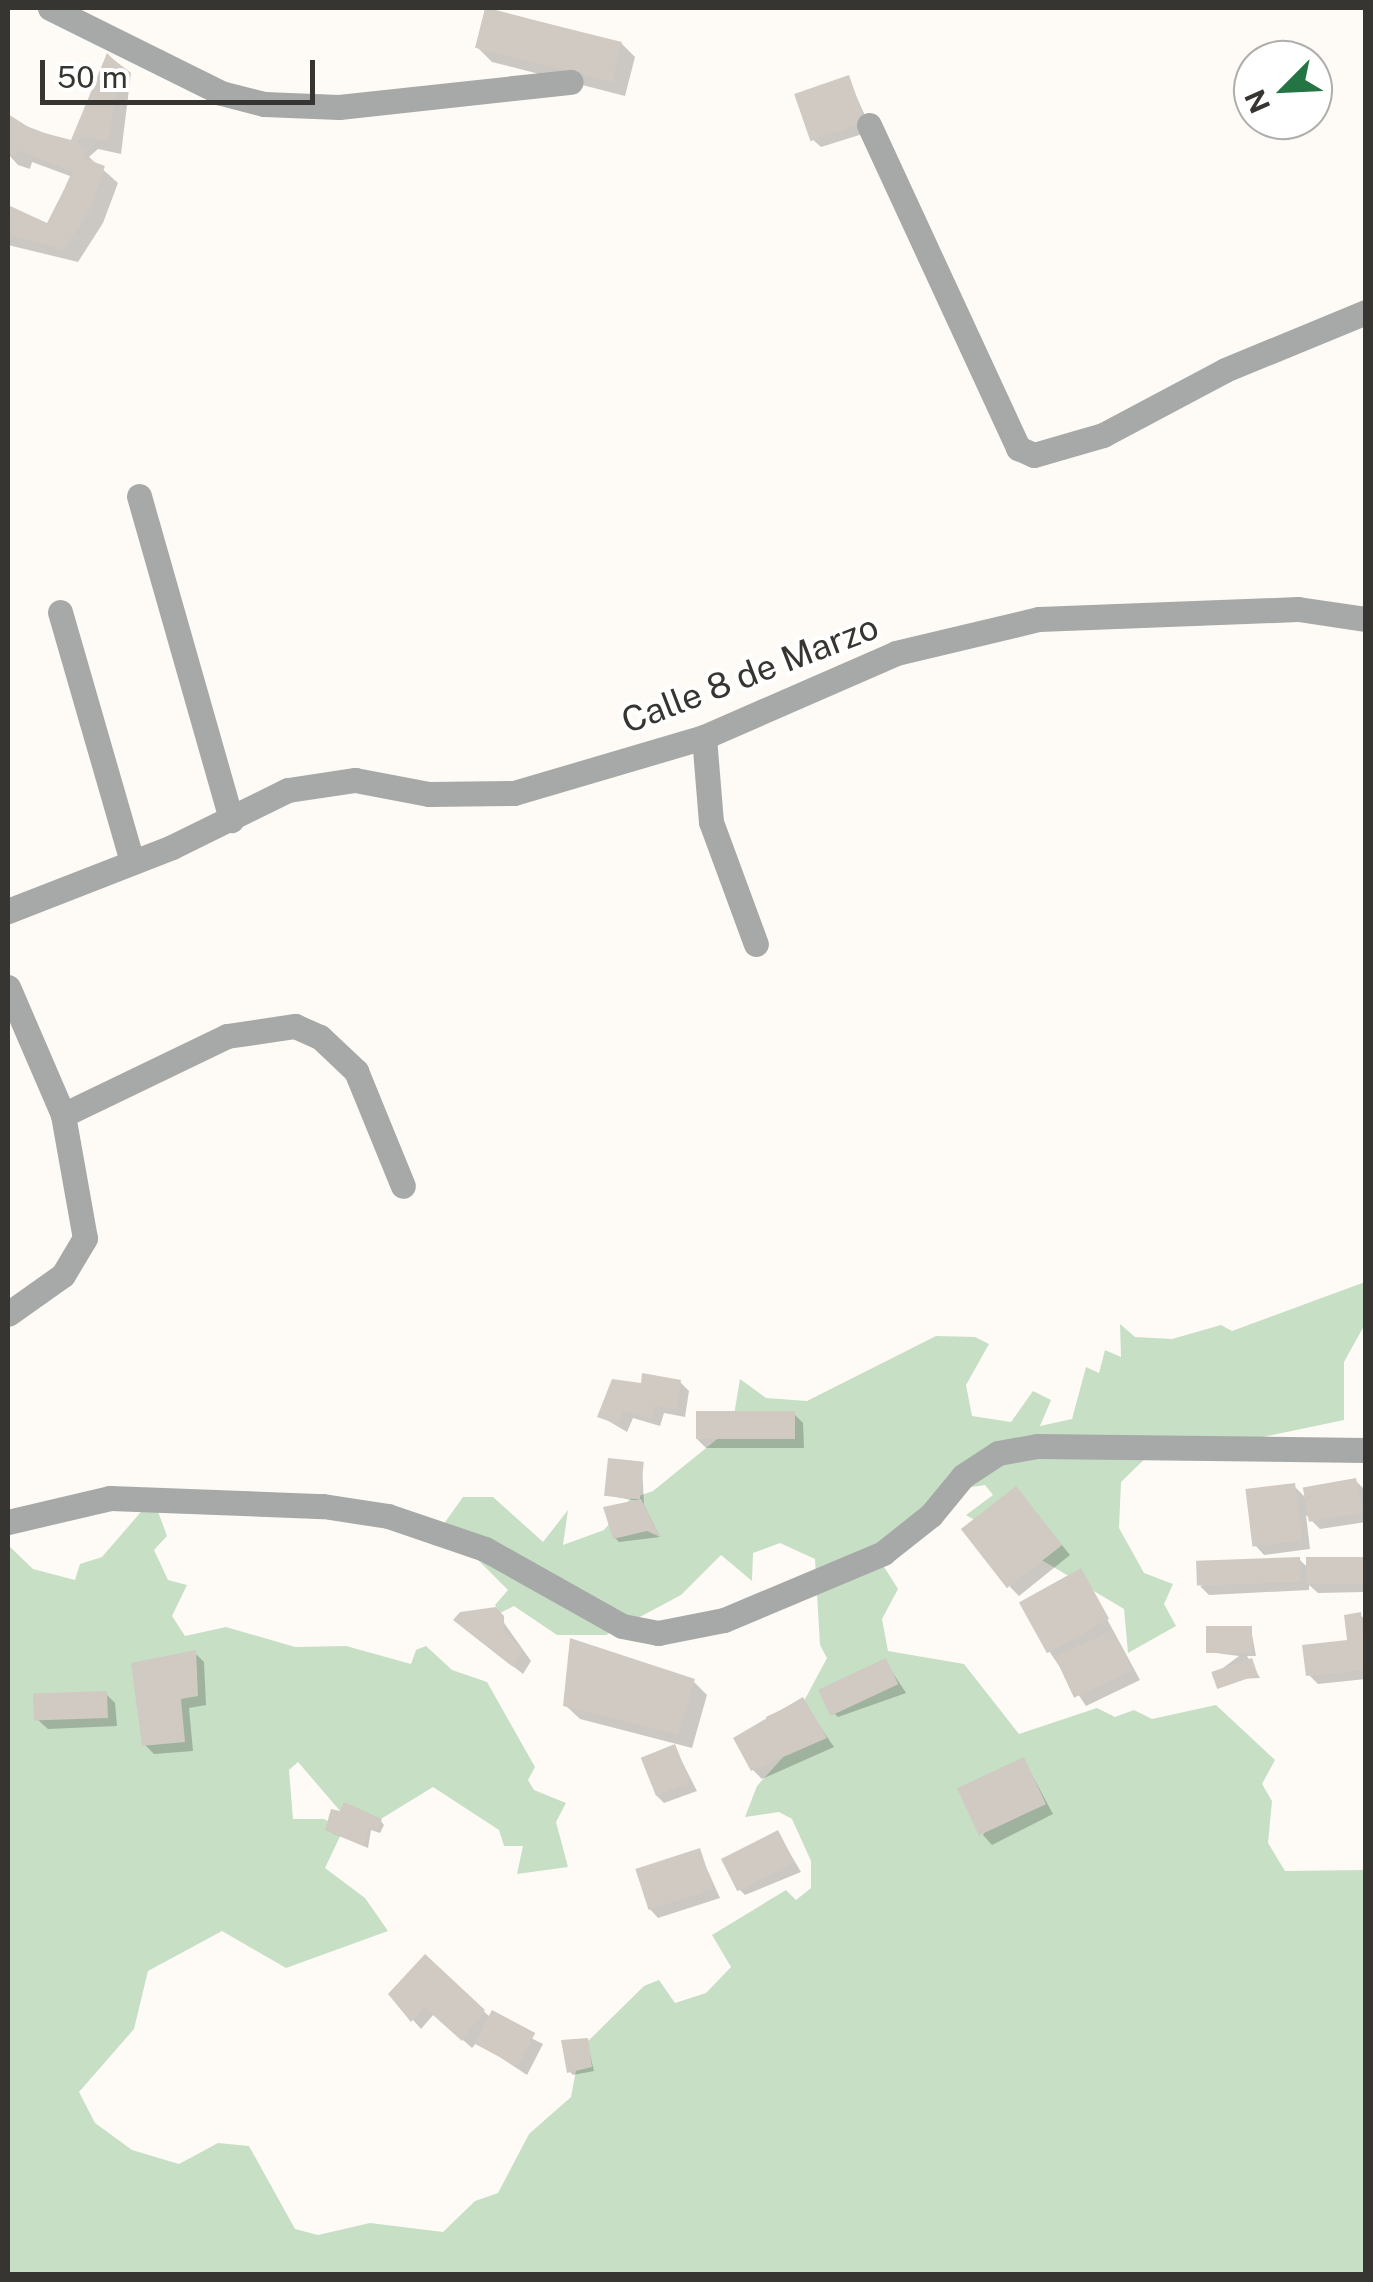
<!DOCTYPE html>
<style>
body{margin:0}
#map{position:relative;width:1373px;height:2282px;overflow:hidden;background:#fefbf6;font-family:"Public Sans",sans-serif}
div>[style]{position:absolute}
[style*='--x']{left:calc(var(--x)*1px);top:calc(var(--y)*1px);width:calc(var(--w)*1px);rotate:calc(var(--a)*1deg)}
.green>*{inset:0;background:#c6dfc5}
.shadow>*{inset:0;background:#0003}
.building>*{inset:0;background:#d0cac3;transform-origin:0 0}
.minor>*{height:25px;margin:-12.5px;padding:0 12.5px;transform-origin:12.5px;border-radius:12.5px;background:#a6a9a7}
span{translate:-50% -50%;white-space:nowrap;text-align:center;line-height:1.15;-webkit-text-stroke:8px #fff;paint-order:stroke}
.street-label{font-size:35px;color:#373532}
.frame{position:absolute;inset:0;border:10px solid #373532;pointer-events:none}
.north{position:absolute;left:1233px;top:40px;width:100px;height:100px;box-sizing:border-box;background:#fff;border:2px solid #afaead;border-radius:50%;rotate:246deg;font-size:28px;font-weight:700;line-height:40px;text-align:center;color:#373532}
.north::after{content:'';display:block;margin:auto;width:35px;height:45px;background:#257444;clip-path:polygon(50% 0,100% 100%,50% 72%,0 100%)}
.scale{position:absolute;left:40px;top:60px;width:275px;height:45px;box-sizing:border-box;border:5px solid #373532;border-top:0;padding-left:12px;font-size:30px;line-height:35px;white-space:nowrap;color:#373532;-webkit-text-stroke:8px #fff;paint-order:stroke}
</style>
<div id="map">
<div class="green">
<div style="clip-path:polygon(1365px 1282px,1365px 1324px,1344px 1362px,1344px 1420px,1229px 1444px,1155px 1449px,1121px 1482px,1119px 1528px,1144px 1573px,1173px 1584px,1164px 1604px,1176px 1626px,1128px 1653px,1124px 1609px,966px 1515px,993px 1495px,985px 1485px,947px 1491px,881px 1562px,898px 1589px,882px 1619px,888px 1651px,964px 1664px,1019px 1734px,1097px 1708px,1115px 1717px,1134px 1710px,1152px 1719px,1216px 1705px,1275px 1760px,1262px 1784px,1272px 1801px,1268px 1843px,1285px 1871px,1365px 1870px,1365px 2274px,8px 2274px,8px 1545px,33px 1569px,75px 1580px,80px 1564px,102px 1557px,153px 1498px,167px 1536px,154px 1550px,168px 1580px,187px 1585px,172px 1616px,185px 1636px,226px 1627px,295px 1647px,346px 1646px,411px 1664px,416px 1650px,426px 1646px,452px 1670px,487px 1682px,535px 1767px,528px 1780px,534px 1790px,566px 1803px,556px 1822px,568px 1867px,517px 1874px,523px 1846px,504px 1846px,499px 1830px,433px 1787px,371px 1825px,347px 1819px,298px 1762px,289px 1770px,293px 1819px,324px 1819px,343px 1830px,325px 1868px,365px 1898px,388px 1931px,286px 1968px,222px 1931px,148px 1971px,134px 2029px,79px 2092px,95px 2123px,132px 2150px,179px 2164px,218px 2143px,249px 2146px,295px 2229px,318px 2235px,370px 2223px,443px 2232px,475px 2201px,498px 2193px,529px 2134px,571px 2097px,580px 2049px,644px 1986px,659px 1980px,675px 2003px,706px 1993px,731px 1967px,712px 1935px,786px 1890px,796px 1900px,811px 1888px,811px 1861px,792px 1819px,779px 1812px,745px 1817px,757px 1786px,785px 1755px,797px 1714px,827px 1658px,820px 1645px,815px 1559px,780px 1543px,753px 1553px,752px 1581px,721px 1555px,681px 1595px,606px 1635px,557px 1635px,514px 1606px,500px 1613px,495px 1605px,508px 1590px,443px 1525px,463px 1497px,493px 1497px,543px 1542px,568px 1510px,563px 1545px,604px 1530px,630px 1499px,653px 1491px,732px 1427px,740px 1379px,766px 1398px,807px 1401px,936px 1336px,975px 1337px,989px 1344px,966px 1385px,972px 1416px,1011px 1422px,1033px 1391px,1051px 1400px,1040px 1426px,1072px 1419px,1086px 1367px,1099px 1373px,1105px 1350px,1121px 1357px,1120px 1324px,1135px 1337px,1172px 1339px,1221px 1325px,1232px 1331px)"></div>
</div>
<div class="shadow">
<div style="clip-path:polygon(488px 8px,621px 43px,635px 57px,625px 96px,492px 62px,478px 48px)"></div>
<div style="clip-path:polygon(109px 56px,131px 73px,121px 154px,98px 149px,89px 157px,118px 183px,103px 223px,78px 262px,8px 245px,8px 208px,48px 227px,70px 176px,32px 162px,30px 169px,18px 165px,8px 154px,8px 119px,73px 144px)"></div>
<div style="clip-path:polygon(848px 78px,872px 131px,821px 147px,811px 138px)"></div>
<div style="clip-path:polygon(680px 1382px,689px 1391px,685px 1417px,664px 1413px,660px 1426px,633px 1418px,627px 1432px,600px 1416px,643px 1386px)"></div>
<div style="clip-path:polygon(794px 1414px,803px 1423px,804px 1448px,706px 1448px,697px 1439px)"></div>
<div style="clip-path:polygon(642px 1464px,644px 1505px,660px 1537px,619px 1542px,615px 1538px,637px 1501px,605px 1495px)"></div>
<div style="clip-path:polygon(1356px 1481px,1365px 1490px,1366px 1522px,1320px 1529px,1306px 1515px,1310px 1549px,1264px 1555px,1255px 1545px,1294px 1486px,1307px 1499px)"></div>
<div style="clip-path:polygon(1024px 1499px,1070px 1555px,1019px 1596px,1010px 1587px)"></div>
<div style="clip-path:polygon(1299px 1559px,1308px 1568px,1366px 1559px,1366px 1592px,1318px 1593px,1309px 1585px,1309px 1590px,1209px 1595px,1200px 1586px)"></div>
<div style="clip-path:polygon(1081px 1571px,1140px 1680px,1086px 1706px,1049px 1651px)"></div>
<div style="clip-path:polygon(495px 1610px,531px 1661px,523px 1674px,465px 1629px)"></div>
<div style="clip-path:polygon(1360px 1615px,1366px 1620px,1366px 1679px,1318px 1684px,1309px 1675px,1350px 1642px)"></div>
<div style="clip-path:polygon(1251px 1629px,1256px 1656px,1247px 1656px,1260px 1678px,1216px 1680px,1212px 1676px,1239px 1656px,1208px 1652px)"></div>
<div style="clip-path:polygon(195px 1653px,204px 1662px,206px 1705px,189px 1708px,193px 1751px,154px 1754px,145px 1745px)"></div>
<div style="clip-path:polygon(885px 1661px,906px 1693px,838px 1717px,829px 1708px)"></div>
<div style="clip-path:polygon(693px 1681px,707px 1695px,692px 1748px,580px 1719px,565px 1705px)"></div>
<div style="clip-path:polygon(106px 1694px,115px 1703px,117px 1726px,48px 1729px,38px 1720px)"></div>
<div style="clip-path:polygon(802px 1700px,834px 1747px,762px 1779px,753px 1770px,769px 1725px,766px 1717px)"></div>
<div style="clip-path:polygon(674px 1746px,697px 1791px,664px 1803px,655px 1794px)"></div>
<div style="clip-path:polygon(1024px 1760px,1053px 1814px,992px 1845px,983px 1835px)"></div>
<div style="clip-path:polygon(381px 1821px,384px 1825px,380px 1833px,371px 1830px,368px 1848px,332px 1833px)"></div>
<div style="clip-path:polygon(778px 1833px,801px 1872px,745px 1895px,736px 1886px)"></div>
<div style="clip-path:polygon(699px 1851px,720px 1898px,658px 1918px,649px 1908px)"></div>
<div style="clip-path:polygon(426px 1958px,491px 2018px,543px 2044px,527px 2075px,477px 2042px,472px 2048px,434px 2014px,421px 2029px,413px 2020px,391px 1994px)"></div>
<div style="clip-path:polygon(587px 2041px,594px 2071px,573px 2075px,569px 2071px)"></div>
</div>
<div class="building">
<div style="left:485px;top:8px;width:141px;height:41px;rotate:14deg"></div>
<div style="clip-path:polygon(107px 53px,121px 67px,108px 141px,83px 136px,77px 142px,86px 151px,83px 158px,105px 166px,90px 209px,63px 250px,8px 234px,8px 205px,47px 223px,73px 172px,18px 150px,16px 156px,8px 153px,8px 114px,33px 130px,71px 140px)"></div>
<div style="left:849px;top:75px;width:50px;height:58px;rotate:71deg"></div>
<div style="clip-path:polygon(642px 1373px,681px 1380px,676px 1409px,655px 1405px,651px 1419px,624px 1410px,617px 1424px,597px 1417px,612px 1379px,641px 1383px)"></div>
<div style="left:795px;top:1411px;width:28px;height:99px;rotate:90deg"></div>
<div style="left:608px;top:1458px;width:36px;height:38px;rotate:6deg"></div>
<div style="left:1356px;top:1478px;width:35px;height:54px;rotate:80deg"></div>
<div style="left:1295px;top:1483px;width:58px;height:50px;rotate:83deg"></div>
<div style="left:1016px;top:1486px;width:75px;height:70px;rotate:52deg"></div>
<div style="clip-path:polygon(641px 1499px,660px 1537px,647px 1531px,613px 1539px,603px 1507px)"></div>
<div style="left:1300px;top:1557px;width:25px;height:104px;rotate:88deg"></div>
<div style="left:1366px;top:1557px;width:27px;height:60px;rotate:90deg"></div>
<div style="left:1081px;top:1568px;width:58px;height:71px;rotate:61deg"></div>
<div style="clip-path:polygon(496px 1607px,504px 1616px,504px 1632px,523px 1650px,513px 1667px,453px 1620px,460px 1612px)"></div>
<div style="clip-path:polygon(1361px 1612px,1366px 1670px,1306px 1676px,1302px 1645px,1347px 1640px,1344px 1615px)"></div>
<div style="left:1206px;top:1626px;width:46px;height:27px"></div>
<div style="left:1113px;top:1630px;width:45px;height:64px;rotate:65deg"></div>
<div style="clip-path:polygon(570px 1638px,695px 1679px,678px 1735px,563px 1706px)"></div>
<div style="clip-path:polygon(196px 1650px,198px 1696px,181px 1699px,185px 1742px,142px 1746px,131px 1663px)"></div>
<div style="left:886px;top:1658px;width:29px;height:75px;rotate:65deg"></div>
<div style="left:1252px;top:1658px;width:18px;height:43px;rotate:71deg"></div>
<div style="left:107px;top:1691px;width:27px;height:74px;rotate:88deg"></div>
<div style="clip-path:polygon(803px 1697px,827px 1738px,751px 1771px,733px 1738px)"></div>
<div style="left:675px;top:1744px;width:41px;height:37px;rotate:68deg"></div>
<div style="left:1024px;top:1757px;width:52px;height:74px;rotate:65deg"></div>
<div style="clip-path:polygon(344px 1802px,382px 1819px,376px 1831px,368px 1828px,364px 1846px,325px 1830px,331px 1809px,340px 1811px)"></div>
<div style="left:778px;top:1830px;width:36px;height:64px;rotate:63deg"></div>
<div style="left:700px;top:1848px;width:43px;height:68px;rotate:72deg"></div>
<div style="clip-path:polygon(425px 1954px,485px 2010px,462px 2041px,424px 2007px,411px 2022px,388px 1994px)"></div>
<div style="left:492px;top:2010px;width:49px;height:38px;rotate:28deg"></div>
<div style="clip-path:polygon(588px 2038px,592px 2067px,567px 2073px,561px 2040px)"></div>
</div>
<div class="minor">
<div style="--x:50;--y:8;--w:191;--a:26.4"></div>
<div style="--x:221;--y:93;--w:44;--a:14.3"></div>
<div style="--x:264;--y:104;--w:75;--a:2.3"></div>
<div style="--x:339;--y:107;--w:233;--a:-6.2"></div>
<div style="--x:869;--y:125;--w:356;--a:65.2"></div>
<div style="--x:1018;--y:448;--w:17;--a:24"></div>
<div style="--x:1034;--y:455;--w:72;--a:-16.2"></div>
<div style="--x:1103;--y:435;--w:138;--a:-28"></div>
<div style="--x:1225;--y:370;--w:152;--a:-22.4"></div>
<div style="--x:139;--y:496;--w:337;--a:74.1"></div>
<div style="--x:60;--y:612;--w:260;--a:73.9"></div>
<div style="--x:704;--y:737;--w:85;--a:85.3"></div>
<div style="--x:711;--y:822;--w:130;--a:69.8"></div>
<div style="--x:8;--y:911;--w:176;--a:-21.3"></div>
<div style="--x:172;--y:847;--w:129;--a:-26.2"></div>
<div style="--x:288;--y:790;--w:68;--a:-8.5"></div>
<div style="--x:355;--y:780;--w:75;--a:10.7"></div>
<div style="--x:429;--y:794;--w:85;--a:-0.7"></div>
<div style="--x:514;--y:793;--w:198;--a:-16.4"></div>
<div style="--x:704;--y:737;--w:210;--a:-23.6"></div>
<div style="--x:896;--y:653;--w:147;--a:-13.4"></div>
<div style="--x:1039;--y:619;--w:259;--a:-2.2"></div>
<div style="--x:1298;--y:609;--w:69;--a:8.4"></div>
<div style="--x:8;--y:987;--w:139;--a:66.7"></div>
<div style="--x:63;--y:1115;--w:125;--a:79.9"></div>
<div style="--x:85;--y:1238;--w:43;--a:120.7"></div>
<div style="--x:63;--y:1275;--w:67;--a:144.7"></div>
<div style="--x:63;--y:1115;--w:182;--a:-25.7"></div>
<div style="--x:227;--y:1036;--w:69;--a:-8.4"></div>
<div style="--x:295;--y:1026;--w:27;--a:24"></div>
<div style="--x:320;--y:1037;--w:50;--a:43.4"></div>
<div style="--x:356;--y:1071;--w:124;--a:67.8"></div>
<div style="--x:8;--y:1522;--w:105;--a:-13.2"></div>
<div style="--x:110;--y:1498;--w:213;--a:2.2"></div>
<div style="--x:323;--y:1506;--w:66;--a:8.7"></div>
<div style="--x:388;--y:1516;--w:102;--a:18.8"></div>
<div style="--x:485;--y:1549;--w:157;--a:29.3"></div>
<div style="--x:622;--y:1626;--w:37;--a:11"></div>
<div style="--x:658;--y:1633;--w:67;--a:-11.1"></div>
<div style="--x:724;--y:1620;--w:173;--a:-22.8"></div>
<div style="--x:883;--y:1553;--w:61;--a:-38.4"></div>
<div style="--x:931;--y:1515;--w:50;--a:-50.6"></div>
<div style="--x:963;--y:1476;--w:42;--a:-33.3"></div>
<div style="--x:998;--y:1453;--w:40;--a:-10"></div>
<div style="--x:1037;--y:1446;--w:329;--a:0.7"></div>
</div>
<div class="street-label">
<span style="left:750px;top:674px;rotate:-21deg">Calle 8 de Marzo</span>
</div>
<div class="frame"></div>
<div class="north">N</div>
<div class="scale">50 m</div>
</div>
